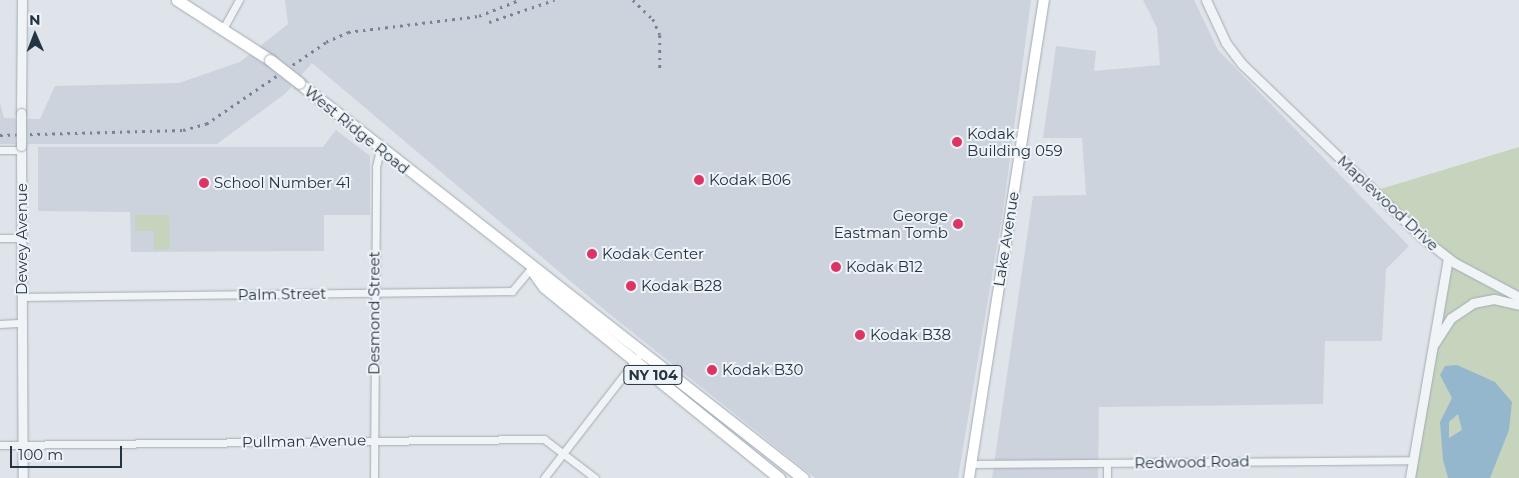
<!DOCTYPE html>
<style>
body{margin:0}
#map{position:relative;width:1519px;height:478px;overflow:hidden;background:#dee4e9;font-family:Montserrat,sans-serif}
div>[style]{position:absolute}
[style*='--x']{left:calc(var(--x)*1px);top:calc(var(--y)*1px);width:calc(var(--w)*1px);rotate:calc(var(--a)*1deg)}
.built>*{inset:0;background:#ccd3dc}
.green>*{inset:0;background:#c6d4be}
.water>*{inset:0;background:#95b7ce}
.roads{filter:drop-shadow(0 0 1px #a3abb4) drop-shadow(0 0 1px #a3abb4)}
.minor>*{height:7px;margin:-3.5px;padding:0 3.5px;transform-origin:3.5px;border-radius:3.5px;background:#f1f4f7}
.tertiary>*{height:9px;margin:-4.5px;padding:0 4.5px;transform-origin:4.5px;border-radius:4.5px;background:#f1f4f7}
.primary>*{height:10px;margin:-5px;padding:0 5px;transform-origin:5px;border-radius:5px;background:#fff}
.trunk>*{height:11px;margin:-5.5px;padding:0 5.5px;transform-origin:5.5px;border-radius:5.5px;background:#fff}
.rail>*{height:2.5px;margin-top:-1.25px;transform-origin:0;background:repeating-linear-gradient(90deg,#768595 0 2.5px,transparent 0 7.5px)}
.bridges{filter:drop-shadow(0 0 1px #a3abb4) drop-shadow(0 0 1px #a3abb4)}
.tertiary-bridge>*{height:9px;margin:-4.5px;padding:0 4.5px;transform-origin:4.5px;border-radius:4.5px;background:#f1f4f7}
.trunk-bridge>*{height:11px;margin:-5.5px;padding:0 5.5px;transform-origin:5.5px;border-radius:5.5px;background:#fff}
.dots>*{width:14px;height:14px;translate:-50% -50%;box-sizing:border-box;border:2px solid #eef3f7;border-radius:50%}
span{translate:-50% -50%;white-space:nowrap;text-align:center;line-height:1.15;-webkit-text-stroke:4px #eef3f7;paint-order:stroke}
.shield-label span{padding:1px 4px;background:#eef3f7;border:1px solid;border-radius:4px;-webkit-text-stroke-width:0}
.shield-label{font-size:14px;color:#253342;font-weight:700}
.street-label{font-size:15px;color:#253342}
.poi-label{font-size:15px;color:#253342}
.left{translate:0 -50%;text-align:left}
.right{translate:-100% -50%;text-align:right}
.north{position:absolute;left:10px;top:10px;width:50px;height:50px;-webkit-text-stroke:4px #eef3f7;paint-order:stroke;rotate:359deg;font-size:14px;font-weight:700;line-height:20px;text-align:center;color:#253342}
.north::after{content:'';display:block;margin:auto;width:18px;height:22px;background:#253342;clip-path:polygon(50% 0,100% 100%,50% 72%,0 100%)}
.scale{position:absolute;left:10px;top:446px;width:112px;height:22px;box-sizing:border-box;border:2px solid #253342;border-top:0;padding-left:6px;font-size:15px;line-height:18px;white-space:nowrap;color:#253342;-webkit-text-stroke:4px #eef3f7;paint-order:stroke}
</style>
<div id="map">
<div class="built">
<div style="clip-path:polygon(285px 0,1031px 0,1003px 211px,958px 478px,815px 478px,607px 312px,312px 63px,286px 93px,217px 144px,0 144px,0 103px,4px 118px,40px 119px,55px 86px,179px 83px,240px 62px,288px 24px)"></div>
<div style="clip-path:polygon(1143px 0,1194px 0,1218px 50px,1409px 246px,1386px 269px,1382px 341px,1325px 341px,1323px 404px,1099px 407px,1098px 478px,992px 478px,1033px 196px,1086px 195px,1082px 138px,1043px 138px,1056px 46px,1096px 51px,1094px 71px,1160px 65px,1157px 28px)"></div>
<div style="clip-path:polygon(336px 130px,370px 156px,370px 215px,324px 215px,324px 251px,131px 252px,130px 212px,38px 211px,38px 147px,323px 147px)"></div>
</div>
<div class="green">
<div style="clip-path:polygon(1519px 147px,1519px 478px,1410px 478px,1448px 259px,1374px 191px)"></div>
<div style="clip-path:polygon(135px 215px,169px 215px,170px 249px,154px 250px,154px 231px,135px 231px)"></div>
</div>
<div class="water">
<div style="clip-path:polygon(evenodd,1457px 365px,1495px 382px,1512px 402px,1509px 430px,1490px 478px,1448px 478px,1443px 460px,1440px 422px,1452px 398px,1440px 375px,1445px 366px,1457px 365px,1458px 414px,1462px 430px,1449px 438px,1449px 422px,1458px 414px)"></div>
</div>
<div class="roads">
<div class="minor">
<div style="--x:224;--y:27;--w:31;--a:-61"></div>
<div style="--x:0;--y:150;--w:21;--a:0"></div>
<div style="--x:0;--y:238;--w:22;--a:0"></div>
<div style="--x:22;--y:297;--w:490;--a:-0.7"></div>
<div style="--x:512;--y:291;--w:30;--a:-50"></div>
<div style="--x:0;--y:324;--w:22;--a:-3"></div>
<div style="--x:0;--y:445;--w:544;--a:-0.63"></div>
<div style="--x:544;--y:439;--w:64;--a:37.4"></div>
<div style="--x:1107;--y:463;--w:15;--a:90"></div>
<div style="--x:971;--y:464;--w:442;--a:-0.5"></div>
<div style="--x:374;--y:478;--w:311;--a:-89.6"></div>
<div style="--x:376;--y:167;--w:18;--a:-77"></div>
<div style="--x:544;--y:478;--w:152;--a:-52.2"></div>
</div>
<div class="tertiary">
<div style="--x:1206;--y:0;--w:47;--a:65.1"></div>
<div style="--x:1226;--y:43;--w:26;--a:53"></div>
<div style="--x:1242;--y:64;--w:252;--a:43.9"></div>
<div style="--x:1424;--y:239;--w:39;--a:38"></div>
<div style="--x:1455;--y:263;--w:72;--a:28"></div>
<div style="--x:21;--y:113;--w:113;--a:-89.5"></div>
<div style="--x:21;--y:146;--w:332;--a:89.7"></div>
<div style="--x:1434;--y:344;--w:31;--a:-57"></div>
<div style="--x:1451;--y:318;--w:27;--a:-34"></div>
<div style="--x:1473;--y:303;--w:21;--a:-11"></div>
<div style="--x:1494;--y:299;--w:26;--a:13"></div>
<div style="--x:1410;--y:478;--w:222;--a:-80.2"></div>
</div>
<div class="primary">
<div style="--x:969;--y:478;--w:484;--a:-81.1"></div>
</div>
<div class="trunk">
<div style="--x:177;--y:0;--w:111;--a:32.8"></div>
<div style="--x:299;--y:83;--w:640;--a:38.09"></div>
<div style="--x:532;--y:270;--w:21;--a:55"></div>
<div style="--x:544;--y:287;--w:303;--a:39.1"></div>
</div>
</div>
<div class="rail">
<div style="--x:633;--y:0;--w:28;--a:44"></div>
<div style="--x:653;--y:19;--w:17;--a:66"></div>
<div style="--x:660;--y:35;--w:37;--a:90"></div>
<div style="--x:489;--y:22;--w:69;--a:-18.7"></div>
<div style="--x:0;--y:135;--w:183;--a:-1.6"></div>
<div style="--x:183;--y:130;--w:24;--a:-15"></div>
<div style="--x:206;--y:124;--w:145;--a:-34.3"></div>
<div style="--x:326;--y:42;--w:24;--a:-24"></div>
<div style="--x:348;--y:32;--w:132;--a:-7"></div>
<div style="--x:479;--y:16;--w:43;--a:-21.8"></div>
</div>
<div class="bridges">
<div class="tertiary-bridge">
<div style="--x:21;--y:113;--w:33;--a:90"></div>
</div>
<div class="trunk-bridge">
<div style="--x:270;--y:60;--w:37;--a:38"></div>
</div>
</div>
<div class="dots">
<div style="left:957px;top:142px;background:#dd3463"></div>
<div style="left:699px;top:180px;background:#dd3463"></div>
<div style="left:204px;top:183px;background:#dd3463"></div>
<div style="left:958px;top:224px;background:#dd3463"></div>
<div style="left:592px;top:254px;background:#dd3463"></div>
<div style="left:836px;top:267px;background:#dd3463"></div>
<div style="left:631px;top:286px;background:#dd3463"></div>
<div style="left:860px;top:335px;background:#dd3463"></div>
<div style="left:712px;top:370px;background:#dd3463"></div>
</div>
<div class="shield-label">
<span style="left:653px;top:375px">NY 104</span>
</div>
<div class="street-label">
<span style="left:357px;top:130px;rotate:39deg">West Ridge Road</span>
<span style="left:1388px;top:203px;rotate:43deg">Maplewood Drive</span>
<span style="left:22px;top:239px;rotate:-90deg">Dewey Avenue</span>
<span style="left:1006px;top:239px;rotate:-81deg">Lake Avenue</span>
<span style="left:282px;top:294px;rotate:-1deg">Palm Street</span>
<span style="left:374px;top:313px;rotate:-90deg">Desmond Street</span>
<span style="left:304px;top:441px;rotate:-1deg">Pullman Avenue</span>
<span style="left:1192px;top:462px;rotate:-1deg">Redwood Road</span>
</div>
<div class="poi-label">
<span class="left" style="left:967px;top:142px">Kodak<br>Building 059</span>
<span class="left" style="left:709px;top:180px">Kodak B06</span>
<span class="left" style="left:214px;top:183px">School Number 41</span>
<span class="right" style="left:948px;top:224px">George<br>Eastman Tomb</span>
<span class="left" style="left:602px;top:254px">Kodak Center</span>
<span class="left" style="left:846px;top:267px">Kodak B12</span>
<span class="left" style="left:641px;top:286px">Kodak B28</span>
<span class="left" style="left:870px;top:335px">Kodak B38</span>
<span class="left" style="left:722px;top:370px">Kodak B30</span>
</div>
<div class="north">N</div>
<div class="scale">100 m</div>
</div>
